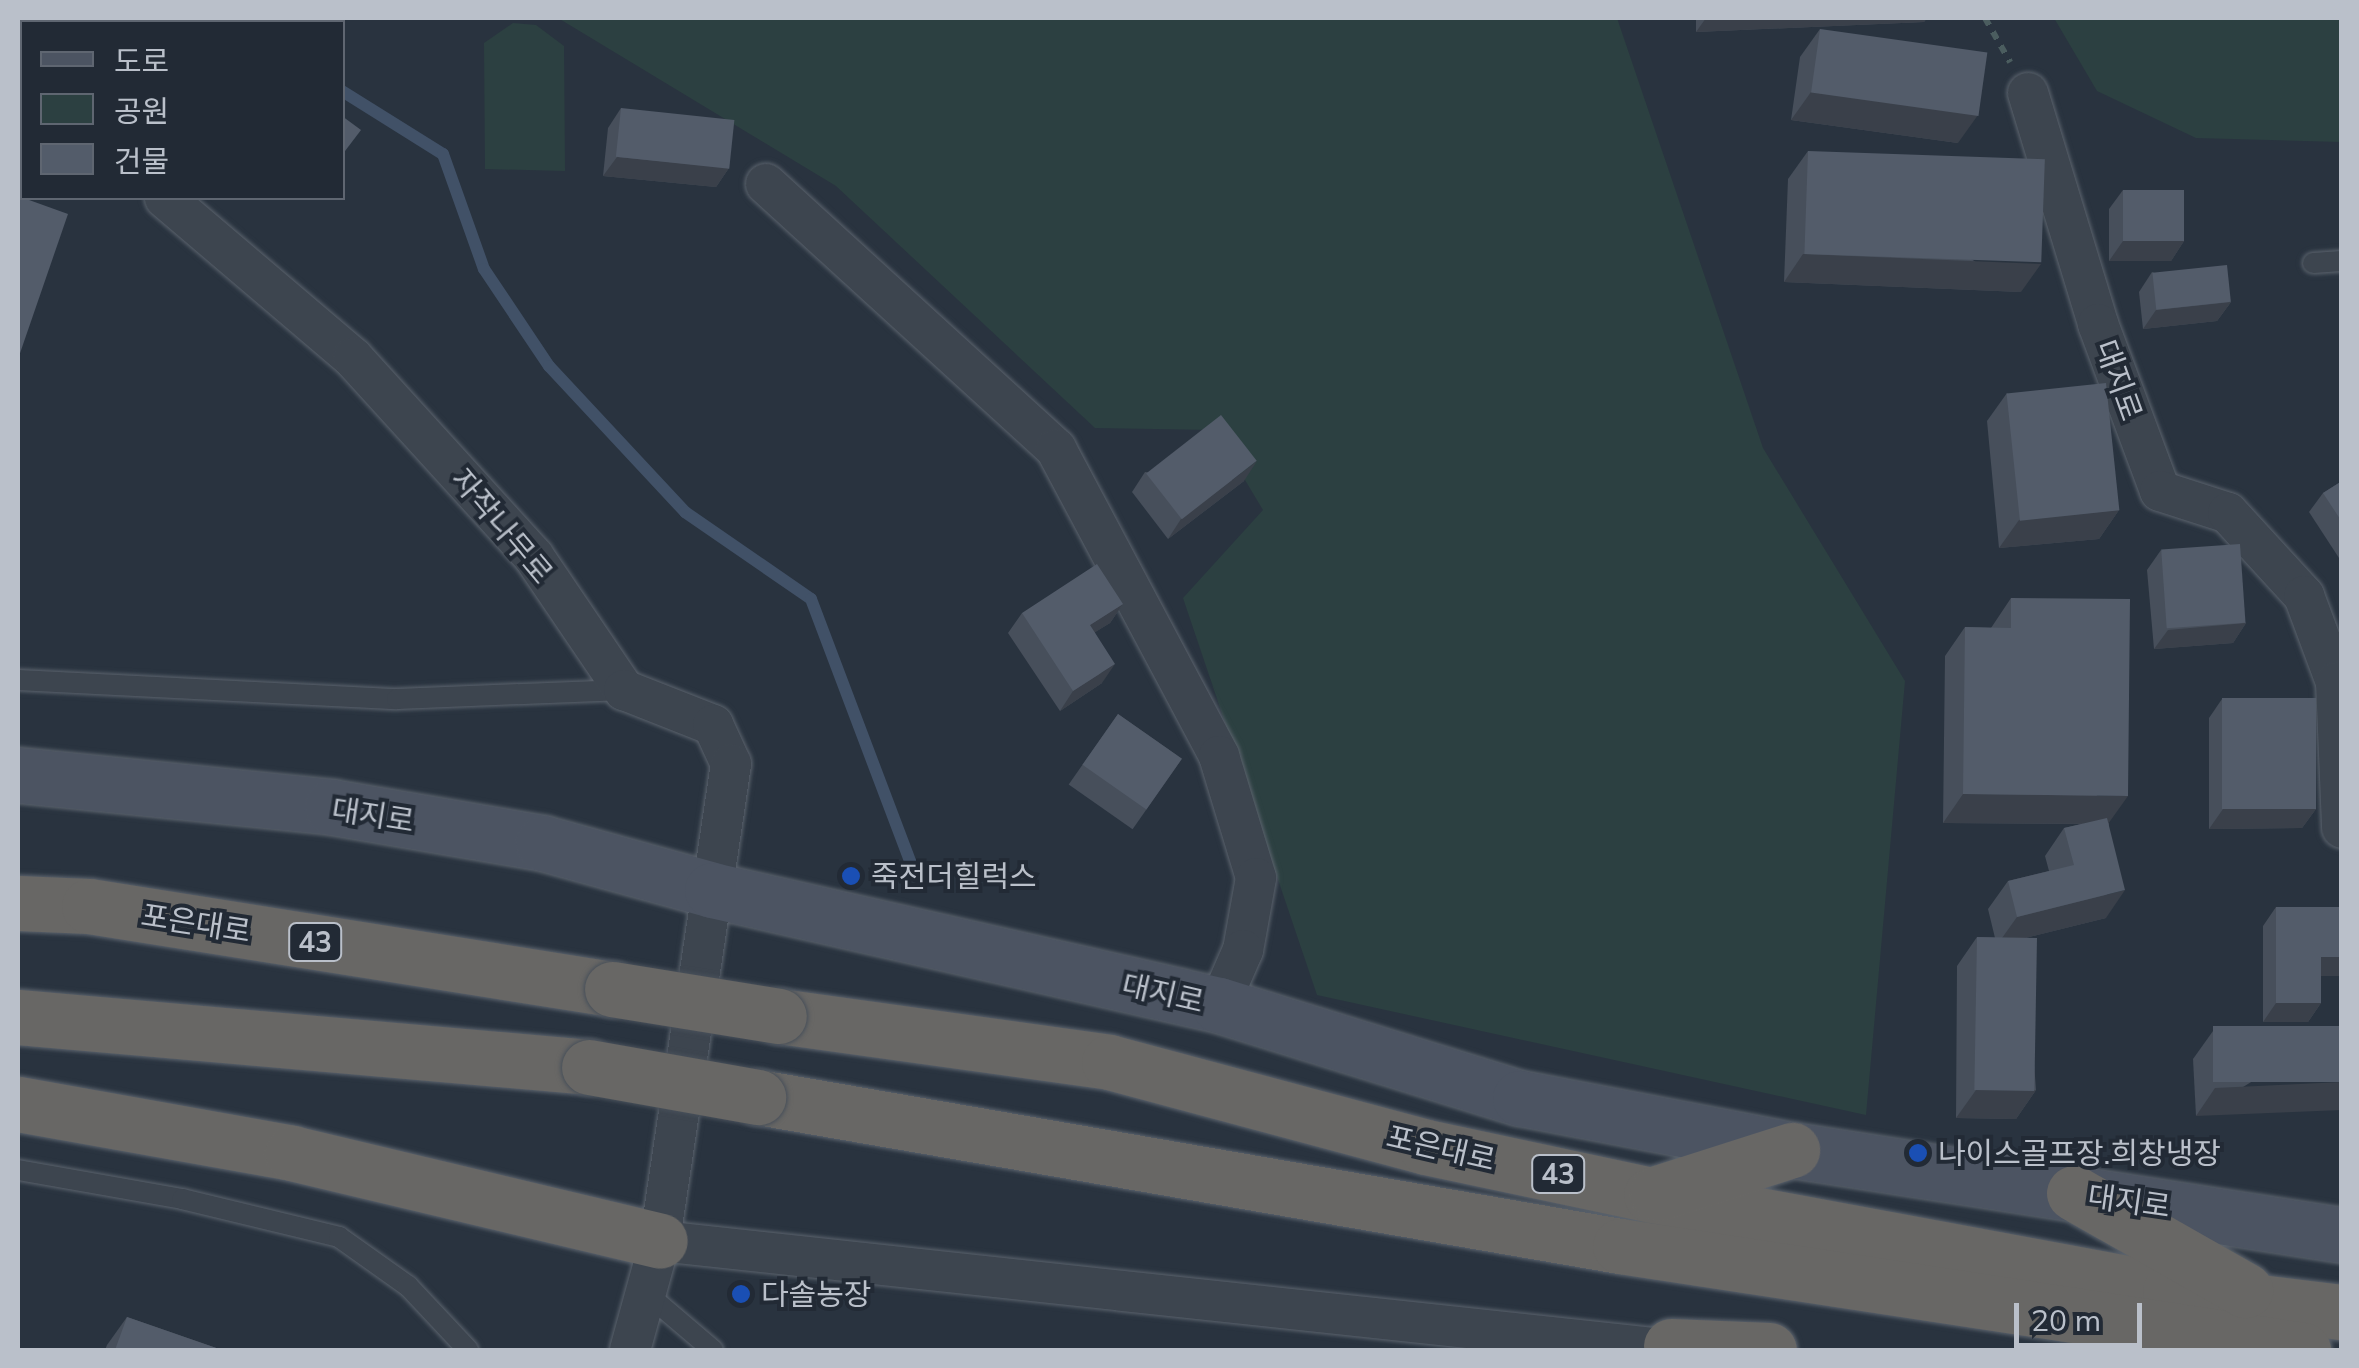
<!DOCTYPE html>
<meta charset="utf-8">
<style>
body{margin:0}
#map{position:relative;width:2359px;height:1368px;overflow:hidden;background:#29333f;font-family:Mulish,"Noto Sans KR",sans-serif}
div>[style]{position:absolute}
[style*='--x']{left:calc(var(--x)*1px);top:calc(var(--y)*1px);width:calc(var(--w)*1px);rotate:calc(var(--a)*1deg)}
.green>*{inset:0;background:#2c4041}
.stream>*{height:12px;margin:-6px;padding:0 6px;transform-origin:6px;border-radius:6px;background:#415167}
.path>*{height:6px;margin-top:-3px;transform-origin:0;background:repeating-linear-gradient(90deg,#4b5d5f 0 8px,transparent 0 16px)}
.roads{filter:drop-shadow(0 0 2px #5b636d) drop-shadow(0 0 2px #5b636d)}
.service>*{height:20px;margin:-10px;padding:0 10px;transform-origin:10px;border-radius:10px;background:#3d454f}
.minor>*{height:40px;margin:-20px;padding:0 20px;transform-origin:20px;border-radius:20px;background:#3d454f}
.secondary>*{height:55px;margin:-27.5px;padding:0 27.5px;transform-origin:27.5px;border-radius:27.5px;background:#4c5462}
.trunk>*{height:55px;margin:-27.5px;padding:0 27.5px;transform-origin:27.5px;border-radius:27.5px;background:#686765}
.bridges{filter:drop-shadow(0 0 2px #48505a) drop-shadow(0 0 2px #48505a)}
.trunk-bridge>*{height:55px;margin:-27.5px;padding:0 27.5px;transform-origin:27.5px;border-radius:27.5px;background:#686765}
.wall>*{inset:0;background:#474f5b;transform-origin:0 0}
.shaded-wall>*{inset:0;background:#3a404a}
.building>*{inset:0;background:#535c6a;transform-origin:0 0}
.dots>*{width:28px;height:28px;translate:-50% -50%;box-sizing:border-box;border:5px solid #222a35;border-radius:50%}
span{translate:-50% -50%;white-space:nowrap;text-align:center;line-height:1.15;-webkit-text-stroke:8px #222a35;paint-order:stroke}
.shield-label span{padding:2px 8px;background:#222a35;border:2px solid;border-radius:8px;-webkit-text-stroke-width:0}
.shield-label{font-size:28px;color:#bac0ca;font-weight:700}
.street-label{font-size:30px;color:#bac0ca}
.poi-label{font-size:30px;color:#bac0ca}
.left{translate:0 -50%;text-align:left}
.frame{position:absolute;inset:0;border:20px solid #bac0ca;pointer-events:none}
.legend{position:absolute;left:20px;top:20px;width:325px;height:180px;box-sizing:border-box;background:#222a35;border:2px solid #5f6671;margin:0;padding:12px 18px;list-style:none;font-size:30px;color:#bac0ca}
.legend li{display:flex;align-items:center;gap:20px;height:50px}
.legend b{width:50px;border:2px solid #5f6671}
.scale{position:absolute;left:2014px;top:1303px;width:128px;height:45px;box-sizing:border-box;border:5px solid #bac0ca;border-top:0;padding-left:12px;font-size:30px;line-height:35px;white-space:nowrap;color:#bac0ca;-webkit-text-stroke:8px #222a35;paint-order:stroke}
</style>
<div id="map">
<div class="green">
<div style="clip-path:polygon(558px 18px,1617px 18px,1763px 448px,1905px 681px,1866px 1115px,1317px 995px,1183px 598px,1263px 510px,1215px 430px,1095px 428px,836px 186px)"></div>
<div style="clip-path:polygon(2054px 18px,2341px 18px,2341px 142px,2196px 138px,2097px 91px)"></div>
<div style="clip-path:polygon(513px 23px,536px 25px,564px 46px,565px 171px,485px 169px,484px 43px)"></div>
</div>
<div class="stream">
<div style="--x:232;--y:18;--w:8;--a:30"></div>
<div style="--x:342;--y:91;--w:119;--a:32"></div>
<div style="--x:443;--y:154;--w:122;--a:70.4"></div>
<div style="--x:484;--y:269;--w:117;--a:56.2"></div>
<div style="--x:549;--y:366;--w:200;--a:47"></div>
<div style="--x:685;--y:512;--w:153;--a:34.6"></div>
<div style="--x:811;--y:599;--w:291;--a:69.3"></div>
</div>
<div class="path">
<div style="--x:1985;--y:18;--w:51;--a:60.4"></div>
</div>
<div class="roads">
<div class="service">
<div style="--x:2313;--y:263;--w:29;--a:-4"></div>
<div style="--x:18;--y:680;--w:379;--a:2.9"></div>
<div style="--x:397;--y:699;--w:227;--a:-2.3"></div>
<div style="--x:18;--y:1170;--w:167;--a:10"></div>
<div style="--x:182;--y:1199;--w:162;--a:13.6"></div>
<div style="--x:339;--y:1237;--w:85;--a:35.4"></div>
<div style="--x:408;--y:1286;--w:88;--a:46.8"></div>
<div style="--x:646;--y:1293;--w:88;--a:40.4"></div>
</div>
<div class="minor">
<div style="--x:2028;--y:93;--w:241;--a:73.1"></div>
<div style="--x:2098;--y:324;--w:178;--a:69.6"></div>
<div style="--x:2160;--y:491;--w:71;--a:17.9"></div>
<div style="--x:2228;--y:513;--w:113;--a:47.5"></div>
<div style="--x:2304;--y:596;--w:92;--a:69.6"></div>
<div style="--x:2336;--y:682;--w:146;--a:87.6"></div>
<div style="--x:18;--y:150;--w:4;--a:27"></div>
<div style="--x:766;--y:184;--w:393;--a:42.4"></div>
<div style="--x:1056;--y:449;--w:348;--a:62"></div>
<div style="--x:1219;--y:756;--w:127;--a:73.1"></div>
<div style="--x:1256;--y:878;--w:73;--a:100.2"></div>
<div style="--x:1243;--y:950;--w:60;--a:113.6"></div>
<div style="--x:165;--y:198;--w:247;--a:40.4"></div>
<div style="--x:353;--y:358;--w:269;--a:47.7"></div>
<div style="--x:534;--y:557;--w:161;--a:55.9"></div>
<div style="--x:624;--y:690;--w:96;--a:21.5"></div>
<div style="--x:713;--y:725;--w:43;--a:65.2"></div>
<div style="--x:731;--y:764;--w:482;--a:98.5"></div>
<div style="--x:660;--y:1241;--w:113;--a:105.4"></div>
<div style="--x:660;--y:1241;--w:1018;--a:6.15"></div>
</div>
<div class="secondary">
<div style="--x:18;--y:775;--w:316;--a:5.8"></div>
<div style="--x:332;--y:807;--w:214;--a:9.7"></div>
<div style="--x:543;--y:843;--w:175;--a:15.5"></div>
<div style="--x:712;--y:890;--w:520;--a:12.78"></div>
<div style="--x:1219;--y:1005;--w:315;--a:17.2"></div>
<div style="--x:1520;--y:1098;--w:277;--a:10.8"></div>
<div style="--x:1792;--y:1150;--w:557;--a:8.79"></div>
</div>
<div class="trunk">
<div style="--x:18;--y:903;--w:71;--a:2.4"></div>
<div style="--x:89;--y:906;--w:530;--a:9.02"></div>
<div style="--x:779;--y:1016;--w:333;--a:7.9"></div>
<div style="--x:1109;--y:1062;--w:328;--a:15"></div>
<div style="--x:1426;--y:1147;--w:230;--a:12"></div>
<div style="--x:1651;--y:1195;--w:528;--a:10.48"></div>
<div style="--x:2170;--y:1291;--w:173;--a:7"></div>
<div style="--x:18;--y:1017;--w:573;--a:5"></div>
<div style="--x:758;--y:1097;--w:875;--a:9.81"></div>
<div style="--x:1620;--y:1246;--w:691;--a:8.66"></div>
<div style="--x:18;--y:1104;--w:278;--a:10.1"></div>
<div style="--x:292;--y:1153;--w:378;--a:13.4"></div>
<div style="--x:1657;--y:1193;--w:142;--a:-17.7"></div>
<div style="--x:2074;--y:1193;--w:197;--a:29.6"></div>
<div style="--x:1671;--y:1346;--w:98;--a:2.3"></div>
</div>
</div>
<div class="bridges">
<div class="trunk-bridge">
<div style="--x:612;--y:989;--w:169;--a:9.2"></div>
<div style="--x:589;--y:1067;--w:172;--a:10.1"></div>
</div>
</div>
<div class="wall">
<div style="left:80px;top:18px;width:85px;height:4px"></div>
<div style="clip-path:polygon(1696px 18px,1927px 18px,1924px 22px,1696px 32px)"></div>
<div style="clip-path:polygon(1820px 29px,1958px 143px,1791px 120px,1800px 57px)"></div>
<div style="clip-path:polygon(621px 108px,729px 168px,716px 187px,603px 176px,608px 128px)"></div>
<div style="clip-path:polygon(1808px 151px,2021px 292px,1784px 282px,1788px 179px)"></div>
<div style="clip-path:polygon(2123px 190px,2184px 241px,2171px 261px,2109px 261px,2109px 209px)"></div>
<div style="clip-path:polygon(2152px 272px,2231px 302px,2217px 321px,2143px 329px,2139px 292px)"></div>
<div style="clip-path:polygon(2007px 393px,2119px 510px,2099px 539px,1999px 548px,1987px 421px)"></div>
<div style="clip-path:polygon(1145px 472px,1244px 481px,1168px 539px,1132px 492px)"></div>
<div style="clip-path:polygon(2342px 481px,2342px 556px,2339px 558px,2309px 512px,2323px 493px)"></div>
<div style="clip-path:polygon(2161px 550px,2246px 623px,2233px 643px,2154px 649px,2147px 570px)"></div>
<div style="clip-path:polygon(2011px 598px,2109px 823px,2106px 918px,2025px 938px,2036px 1090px,2016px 1119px,1956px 1118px,1957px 966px,1977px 937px,1995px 938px,1988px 909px,2008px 881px,2049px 871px,2045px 856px,2064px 828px,2082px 824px,1943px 823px,1945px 656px,1965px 627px,1991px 628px)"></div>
<div style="clip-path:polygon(1123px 604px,1110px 623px,1095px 632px,1102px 683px,1060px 711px,1008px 633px,1022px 613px)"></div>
<div style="clip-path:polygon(2222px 699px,2316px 809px,2302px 828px,2209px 829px,2209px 718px)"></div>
<div style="left:1118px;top:714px;width:78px;height:86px;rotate:35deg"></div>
<div style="clip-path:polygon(2276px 907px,2342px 976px,2321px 976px,2321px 1003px,2308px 1022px,2263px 1022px,2263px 926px)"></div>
<div style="clip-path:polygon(2342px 1026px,2196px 1116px,2193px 1059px,2213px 1031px)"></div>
<div style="clip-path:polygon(127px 1317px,222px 1350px,105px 1350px,107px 1345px)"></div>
</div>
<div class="shaded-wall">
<div style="clip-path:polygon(1706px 18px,1927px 18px,1924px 22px,1696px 32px)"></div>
<div style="clip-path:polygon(1811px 92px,1978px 115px,1958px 143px,1791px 120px)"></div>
<div style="clip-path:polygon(617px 157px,729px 168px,716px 187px,603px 176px)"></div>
<div style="clip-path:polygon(2123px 241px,2184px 241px,2171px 261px,2109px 261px)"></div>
<div style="clip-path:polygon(1803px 254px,2041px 264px,2021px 292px,1784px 282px)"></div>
<div style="clip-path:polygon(2231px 302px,2217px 321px,2143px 329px,2156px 310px)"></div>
<div style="clip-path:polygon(1257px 461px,1244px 481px,1168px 539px,1181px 519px)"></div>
<div style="clip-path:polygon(2119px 510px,2099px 539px,1999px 548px,2019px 520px)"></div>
<div style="clip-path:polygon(1123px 604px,1110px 623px,1076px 644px,1090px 625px)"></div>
<div style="clip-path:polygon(2246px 623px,2233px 643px,2154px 649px,2168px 630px)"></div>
<div style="clip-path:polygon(1115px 664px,1102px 683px,1060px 711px,1073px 691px)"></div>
<div style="clip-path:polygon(1963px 794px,2128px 796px,2108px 824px,1943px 823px)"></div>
<div style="clip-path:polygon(2223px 809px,2316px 809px,2302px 828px,2209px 829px)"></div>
<div style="clip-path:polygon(2125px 890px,2106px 918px,1997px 945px,2017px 917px)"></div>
<div style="clip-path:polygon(2321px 957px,2342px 957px,2342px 976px,2308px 976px)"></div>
<div style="clip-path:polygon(2276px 1003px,2321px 1003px,2308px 1022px,2263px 1022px)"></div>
<div style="clip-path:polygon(2342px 1082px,2342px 1110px,2196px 1116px,2215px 1088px)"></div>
<div style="clip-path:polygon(1976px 1090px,2036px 1090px,2016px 1119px,1956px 1118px)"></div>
</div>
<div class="building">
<div style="clip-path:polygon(18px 18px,26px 18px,24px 22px,22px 22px,22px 32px,18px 31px)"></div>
<div style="left:88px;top:18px;width:77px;height:4px"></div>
<div style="left:1820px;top:29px;width:169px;height:64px;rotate:8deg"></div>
<div style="left:621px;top:108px;width:114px;height:49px;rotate:6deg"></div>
<div style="clip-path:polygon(342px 116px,361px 130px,342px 155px)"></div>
<div style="left:1808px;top:151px;width:237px;height:103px;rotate:2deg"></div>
<div style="left:2123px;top:190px;width:61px;height:51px"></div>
<div style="clip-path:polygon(18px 196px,68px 214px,18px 359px)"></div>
<div style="left:2227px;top:265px;width:37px;height:75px;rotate:84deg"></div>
<div style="left:2106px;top:383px;width:128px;height:100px;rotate:84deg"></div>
<div style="left:1221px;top:415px;width:58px;height:95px;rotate:52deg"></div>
<div style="clip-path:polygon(2342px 481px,2342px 522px,2323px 493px)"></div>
<div style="left:2240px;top:544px;width:79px;height:79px;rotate:86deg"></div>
<div style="clip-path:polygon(1097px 564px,1123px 604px,1090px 625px,1115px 664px,1073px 691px,1022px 613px)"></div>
<div style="clip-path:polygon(2011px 598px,2130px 599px,2128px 796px,1963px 794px,1965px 627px,2011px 628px)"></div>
<div style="left:2316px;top:698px;width:111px;height:94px;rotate:90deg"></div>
<div style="left:1118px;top:714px;width:78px;height:62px;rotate:35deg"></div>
<div style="clip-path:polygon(2107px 818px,2125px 890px,2017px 917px,2008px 881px,2074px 865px,2064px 828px)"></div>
<div style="clip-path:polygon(2276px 907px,2342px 907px,2342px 957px,2321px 957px,2321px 1003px,2276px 1003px)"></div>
<div style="left:1977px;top:937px;width:60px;height:153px;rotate:1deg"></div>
<div style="left:2342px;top:1026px;width:56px;height:129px;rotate:90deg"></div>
<div style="clip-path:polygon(127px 1317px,222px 1350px,115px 1350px)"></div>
</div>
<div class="dots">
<div style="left:851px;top:876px;background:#1a4fb4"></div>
<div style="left:1918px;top:1153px;background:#1a4fb4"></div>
<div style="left:741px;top:1294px;background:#1a4fb4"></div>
</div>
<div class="shield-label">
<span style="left:315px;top:942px">43</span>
<span style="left:1558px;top:1174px">43</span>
</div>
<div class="street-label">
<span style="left:2119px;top:380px;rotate:70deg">대지로</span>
<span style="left:502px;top:526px;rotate:50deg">자작나무로</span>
<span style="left:373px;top:815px;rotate:9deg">대지로</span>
<span style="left:196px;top:923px;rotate:9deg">포은대로</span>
<span style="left:1163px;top:993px;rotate:13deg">대지로</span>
<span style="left:1441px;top:1148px;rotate:13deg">포은대로</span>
<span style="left:2129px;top:1201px;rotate:8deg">대지로</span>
</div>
<div class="poi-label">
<span class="left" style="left:871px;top:876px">죽전더힐럭스</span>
<span class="left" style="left:1938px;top:1153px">나이스골프장.희창냉장</span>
<span class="left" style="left:761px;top:1294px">다솔농장</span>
</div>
<div class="frame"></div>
<ul class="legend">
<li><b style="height:12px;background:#4c5462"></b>도로</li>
<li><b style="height:28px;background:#2c4041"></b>공원</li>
<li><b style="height:28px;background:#535c6a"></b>건물</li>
</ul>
<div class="scale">20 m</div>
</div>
